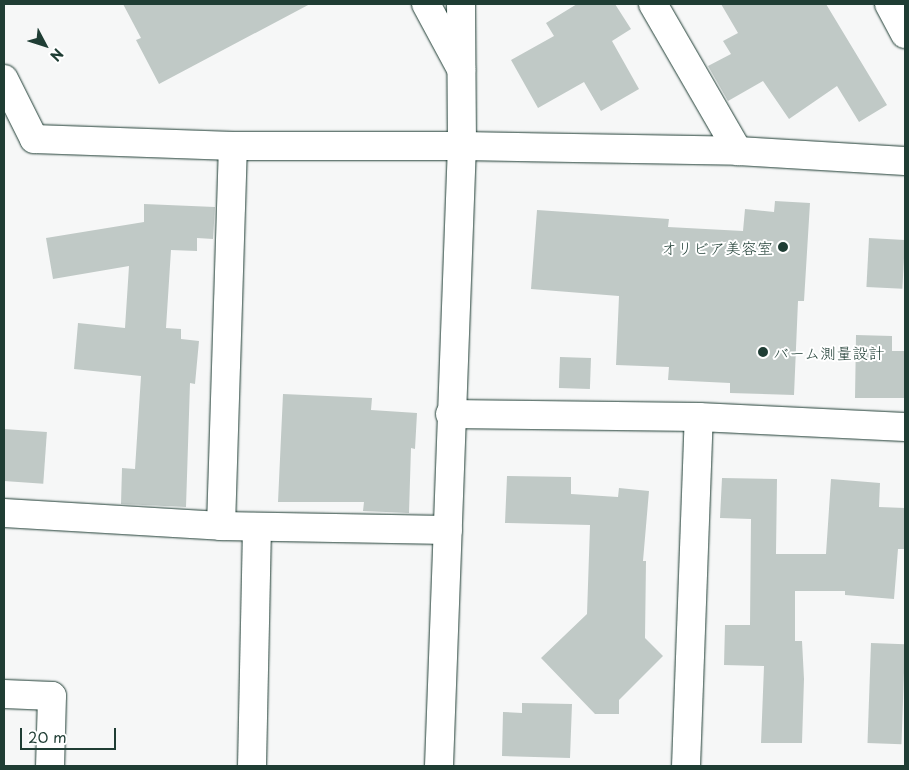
<!DOCTYPE html>
<meta charset="utf-8">
<style>
body{margin:0}
#map{position:relative;width:909px;height:770px;overflow:hidden;background:#f6f7f7;font-family:"Playpen Sans","Klee One",sans-serif}
div>[style]{position:absolute}
[style*='--x']{left:calc(var(--x)*1px);top:calc(var(--y)*1px);width:calc(var(--w)*1px);rotate:calc(var(--a)*1deg)}
.building>*{inset:0;background:#c0c9c6;transform-origin:0 0}
.roads{filter:drop-shadow(0 0 1px #1f3d34) drop-shadow(0 0 1px #1f3d34)}
.minor>*{height:28px;margin:-14px;padding:0 14px;transform-origin:14px;border-radius:14px;background:#fff}
.tertiary>*{height:28px;margin:-14px;padding:0 14px;transform-origin:14px;border-radius:14px;background:#fff}
.dots>*{width:14px;height:14px;translate:-50% -50%;box-sizing:border-box;border:2px solid #fff;border-radius:50%}
span{translate:-50% -50%;white-space:nowrap;text-align:center;line-height:1.15;-webkit-text-stroke:4px #fff;paint-order:stroke}
.poi-label{font-size:16px;color:#1f3d34}
.right{translate:-100% -50%;text-align:right}
.left{translate:0 -50%;text-align:left}
.frame{position:absolute;inset:0;border:5px solid #1f3d34;pointer-events:none}
.north{position:absolute;left:20px;top:20px;width:50px;height:50px;-webkit-text-stroke:4px #fff;paint-order:stroke;rotate:130deg;font-size:14px;font-weight:700;line-height:20px;text-align:center;color:#1f3d34}
.north::after{content:'';display:block;margin:auto;width:18px;height:22px;background:#1f3d34;clip-path:polygon(50% 0,100% 100%,50% 72%,0 100%)}
.scale{position:absolute;left:20px;top:728px;width:96px;height:22px;box-sizing:border-box;border:2px solid #1f3d34;border-top:0;padding-left:6px;font-size:15px;line-height:18px;white-space:nowrap;color:#1f3d34;-webkit-text-stroke:4px #fff;paint-order:stroke}
</style>
<div id="map">
<div class="building">
<div style="clip-path:polygon(123px 4px,310px 4px,159px 84px,136px 40px,141px 38px)"></div>
<div style="clip-path:polygon(577px 4px,615px 4px,631px 29px,612px 41px,639px 89px,601px 111px,584px 82px,538px 108px,511px 60px,554px 36px,546px 23px)"></div>
<div style="clip-path:polygon(721px 4px,826px 4px,887px 105px,859px 122px,837px 86px,789px 119px,763px 81px,728px 101px,708px 66px,731px 54px,723px 41px,738px 33px)"></div>
<div style="clip-path:polygon(775px 201px,810px 203px,804px 301px,798px 301px,794px 395px,730px 393px,730px 383px,668px 380px,669px 367px,616px 365px,619px 296px,531px 289px,537px 210px,669px 219px,668px 227px,743px 231px,745px 209px,774px 212px)"></div>
<div style="clip-path:polygon(144px 204px,215px 207px,213px 239px,197px 238px,197px 251px,171px 250px,166px 328px,181px 329px,181px 339px,199px 341px,195px 384px,190px 383px,186px 507px,121px 504px,122px 468px,135px 469px,141px 376px,74px 369px,78px 323px,125px 328px,129px 266px,53px 279px,46px 238px,144px 222px)"></div>
<div style="left:869px;top:238px;width:36px;height:49px;rotate:3deg"></div>
<div style="clip-path:polygon(856px 335px,892px 336px,892px 351px,905px 351px,905px 398px,855px 398px)"></div>
<div style="left:560px;top:357px;width:31px;height:31px;rotate:2deg"></div>
<div style="clip-path:polygon(283px 394px,372px 398px,371px 410px,417px 413px,415px 449px,411px 448px,409px 513px,363px 511px,364px 502px,278px 502px)"></div>
<div style="left:4px;top:429px;width:43px;height:52px;rotate:4deg"></div>
<div style="clip-path:polygon(507px 476px,571px 477px,571px 494px,618px 497px,619px 488px,649px 491px,643px 561px,646px 561px,645px 638px,663px 656px,619px 700px,619px 714px,595px 714px,541px 658px,587px 614px,590px 525px,505px 523px)"></div>
<div style="clip-path:polygon(722px 478px,777px 479px,776px 554px,826px 554px,831px 479px,880px 483px,879px 507px,905px 508px,905px 549px,898px 549px,894px 599px,845px 595px,845px 591px,795px 591px,795px 641px,802px 641px,804px 679px,802px 743px,761px 743px,764px 666px,724px 665px,725px 625px,750px 625px,751px 519px,720px 518px)"></div>
<div style="left:871px;top:643px;width:34px;height:100px;rotate:2deg"></div>
<div style="clip-path:polygon(522px 703px,572px 704px,570px 758px,502px 756px,503px 712px,522px 713px)"></div>
</div>
<div class="roads">
<div class="minor">
<div style="--x:426;--y:4;--w:74;--a:61.7"></div>
<div style="--x:653;--y:4;--w:170;--a:60"></div>
<div style="--x:889;--y:4;--w:34;--a:62"></div>
<div style="--x:4;--y:79;--w:67;--a:63.4"></div>
<div style="--x:34;--y:139;--w:199;--a:2"></div>
<div style="--x:233;--y:146;--w:229;--a:0"></div>
<div style="--x:450;--y:414;--w:249;--a:0.7"></div>
<div style="--x:699;--y:417;--w:206;--a:2.8"></div>
<div style="--x:4;--y:513;--w:217;--a:3.4"></div>
<div style="--x:221;--y:526;--w:227;--a:1"></div>
<div style="--x:221;--y:526;--w:380;--a:-88.2"></div>
<div style="--x:4;--y:694;--w:48;--a:2.4"></div>
<div style="--x:52;--y:696;--w:70;--a:91.6"></div>
<div style="--x:252;--y:766;--w:239;--a:-88.8"></div>
<div style="--x:686;--y:766;--w:349;--a:-87.9"></div>
</div>
<div class="tertiary">
<div style="--x:462;--y:146;--w:276;--a:1"></div>
<div style="--x:738;--y:151;--w:167;--a:3.4"></div>
<div style="--x:439;--y:766;--w:620;--a:-87.88"></div>
<div style="--x:462;--y:146;--w:142;--a:-90.4"></div>
</div>
</div>
<div class="dots">
<div style="left:783px;top:247px;background:#1f3d34"></div>
<div style="left:763px;top:352px;background:#1f3d34"></div>
</div>
<div class="poi-label">
<span class="right" style="left:773px;top:247px">オリビア美容室</span>
<span class="left" style="left:773px;top:352px">バーム測量設計</span>
</div>
<div class="frame"></div>
<div class="north">N</div>
<div class="scale">20 m</div>
</div>
